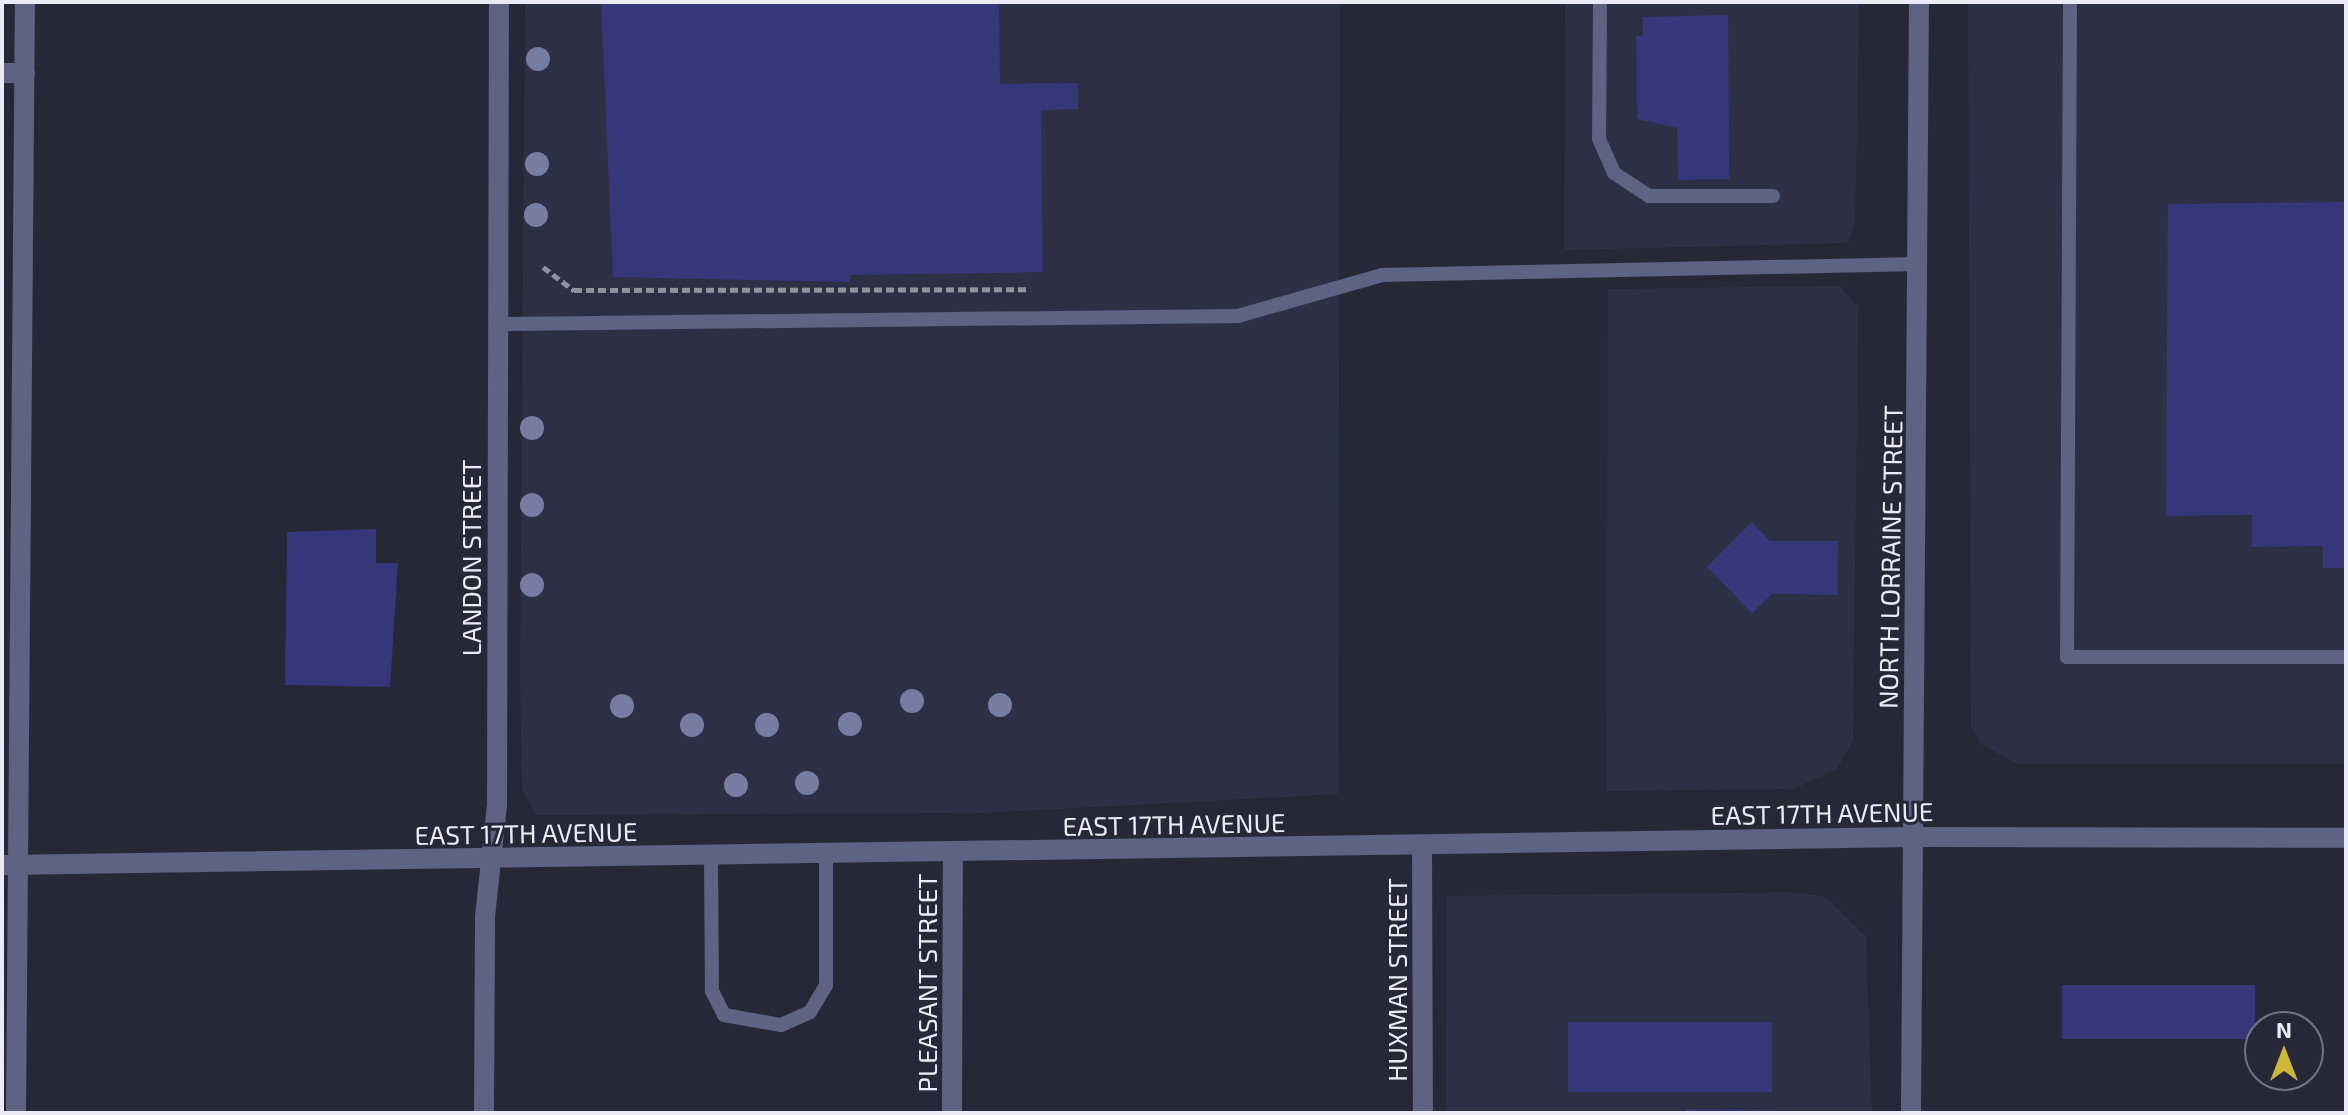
<!DOCTYPE html>
<style>
body{margin:0}
#map{position:relative;width:2348px;height:1115px;overflow:hidden;background:#262837;font-family:"Exo 2",sans-serif}
div>[style]{position:absolute}
[style*='--x']{left:calc(var(--x)*1px);top:calc(var(--y)*1px);width:calc(var(--w)*1px);rotate:calc(var(--a)*1deg)}
.built>*{inset:0;background:#2d3045}
.building>*{inset:0;background:#36367a;transform-origin:0 0}
.path>*{height:5px;margin-top:-2.5px;transform-origin:0;background:repeating-linear-gradient(90deg,#90929e 0 8px,transparent 0 12px)}
.service>*{height:14px;margin:-7px;padding:0 7px;transform-origin:7px;border-radius:7px;background:#5f6383}
.minor>*{height:20px;margin:-10px;padding:0 10px;transform-origin:10px;border-radius:10px;background:#5f6383}
.tertiary>*{height:20px;margin:-10px;padding:0 10px;transform-origin:10px;border-radius:10px;background:#5f6383}
.trees>*{width:24px;height:24px;margin:-12px;border-radius:50%;background:#777ca3}
span{translate:-50% -50%;white-space:nowrap;text-align:center;line-height:1.15;-webkit-text-stroke:6px #262837;paint-order:stroke}
.street-label{font-size:26px;color:#eaebf6}
.frame{position:absolute;inset:0;border:4px solid #eaebf6;pointer-events:none}
.north{position:absolute;left:2244px;top:1011px;width:80px;height:80px;box-sizing:border-box;background:#262837;border:2px solid #747683;border-radius:50%;rotate:0deg;font-size:22px;font-weight:700;line-height:32px;text-align:center;color:#eaebf6}
.north::after{content:'';display:block;margin:auto;width:28px;height:36px;background:#ceb837;clip-path:polygon(50% 0,100% 100%,50% 72%,0 100%)}
</style>
<div id="map">
<div class="built">
<div style="clip-path:polygon(525px 2px,1340px 2px,1338px 794px,983px 813px,536px 815px,522px 790px,520px 679px)"></div>
<div style="clip-path:polygon(1565px 2px,1859px 2px,1855px 224px,1848px 243px,1564px 250px)"></div>
<div style="clip-path:polygon(1968px 2px,2346px 2px,2346px 764px,2018px 764px,1981px 744px,1971px 727px)"></div>
<div style="clip-path:polygon(1840px 286px,1858px 307px,1853px 741px,1837px 769px,1793px 789px,1607px 791px,1608px 289px)"></div>
<div style="clip-path:polygon(1792px 892px,1826px 897px,1866px 937px,1872px 1113px,1446px 1112px,1447px 896px)"></div>
</div>
<div class="building">
<div style="clip-path:polygon(601px 2px,999px 2px,1000px 84px,1078px 83px,1078px 109px,1041px 110px,1043px 272px,850px 275px,850px 282px,613px 277px)"></div>
<div style="clip-path:polygon(1728px 15px,1729px 179px,1678px 180px,1677px 128px,1637px 119px,1636px 36px,1643px 36px,1643px 17px)"></div>
<div style="clip-path:polygon(2346px 202px,2346px 568px,2323px 568px,2323px 546px,2252px 547px,2252px 515px,2166px 516px,2168px 204px)"></div>
<div style="clip-path:polygon(1752px 522px,1770px 541px,1838px 541px,1837px 595px,1772px 594px,1752px 613px,1707px 567px)"></div>
<div style="clip-path:polygon(376px 529px,376px 563px,398px 563px,390px 687px,285px 685px,287px 532px)"></div>
<div style="left:2255px;top:985px;width:54px;height:193px;rotate:90deg"></div>
<div style="left:1772px;top:1022px;width:70px;height:204px;rotate:90deg"></div>
<div style="clip-path:polygon(1686px 1109px,1774px 1110px,1774px 1113px,1686px 1113px)"></div>
</div>
<div class="path">
<div style="--x:543;--y:267;--w:39;--a:37"></div>
<div style="--x:574;--y:290;--w:452;--a:-0.1"></div>
</div>
<div class="service">
<div style="--x:1600;--y:2;--w:137;--a:90.4"></div>
<div style="--x:1599;--y:139;--w:37;--a:66"></div>
<div style="--x:1614;--y:173;--w:42;--a:33.3"></div>
<div style="--x:1649;--y:196;--w:124;--a:0"></div>
<div style="--x:2070;--y:2;--w:655;--a:90.26"></div>
<div style="--x:2067;--y:657;--w:279;--a:0"></div>
<div style="--x:497;--y:324;--w:741;--a:-0.62"></div>
<div style="--x:1238;--y:316;--w:150;--a:-15.9"></div>
<div style="--x:1382;--y:275;--w:538;--a:-1.17"></div>
<div style="--x:711;--y:856;--w:135;--a:89.6"></div>
<div style="--x:712;--y:991;--w:27;--a:63"></div>
<div style="--x:724;--y:1015;--w:58;--a:10"></div>
<div style="--x:781;--y:1025;--w:32;--a:-24"></div>
<div style="--x:810;--y:1012;--w:31;--a:-59"></div>
<div style="--x:826;--y:985;--w:130;--a:-90"></div>
</div>
<div class="minor">
<div style="--x:2;--y:73;--w:23;--a:0"></div>
<div style="--x:1422;--y:847;--w:266;--a:89.8"></div>
<div style="--x:16;--y:1113;--w:1111;--a:-89.54"></div>
<div style="--x:484;--y:1113;--w:196;--a:-89.7"></div>
<div style="--x:485;--y:917;--w:114;--a:-83.9"></div>
<div style="--x:497;--y:804;--w:802;--a:-89.86"></div>
<div style="--x:952;--y:1113;--w:261;--a:-89.8"></div>
</div>
<div class="tertiary">
<div style="--x:2;--y:865;--w:1910;--a:-0.84"></div>
<div style="--x:1912;--y:837;--w:434;--a:0.1"></div>
<div style="--x:1911;--y:1113;--w:1111;--a:-89.59"></div>
</div>
<div class="trees">
<div style="left:538px;top:59px"></div>
<div style="left:537px;top:164px"></div>
<div style="left:536px;top:215px"></div>
<div style="left:532px;top:428px"></div>
<div style="left:532px;top:505px"></div>
<div style="left:532px;top:585px"></div>
<div style="left:912px;top:701px"></div>
<div style="left:1000px;top:705px"></div>
<div style="left:622px;top:706px"></div>
<div style="left:850px;top:724px"></div>
<div style="left:692px;top:725px"></div>
<div style="left:767px;top:725px"></div>
<div style="left:807px;top:783px"></div>
<div style="left:736px;top:785px"></div>
</div>
<div class="street-label">
<span style="left:1890px;top:557px;rotate:-89deg">NORTH LORRAINE STREET</span>
<span style="left:471px;top:558px;rotate:-90deg">LANDON STREET</span>
<span style="left:1822px;top:813px;rotate:-1deg">EAST 17TH AVENUE</span>
<span style="left:1174px;top:824px;rotate:-1deg">EAST 17TH AVENUE</span>
<span style="left:526px;top:833px;rotate:-1deg">EAST 17TH AVENUE</span>
<span style="left:1397px;top:980px;rotate:-90deg">HUXMAN STREET</span>
<span style="left:927px;top:983px;rotate:-90deg">PLEASANT STREET</span>
</div>
<div class="frame"></div>
<div class="north">N</div>
</div>
